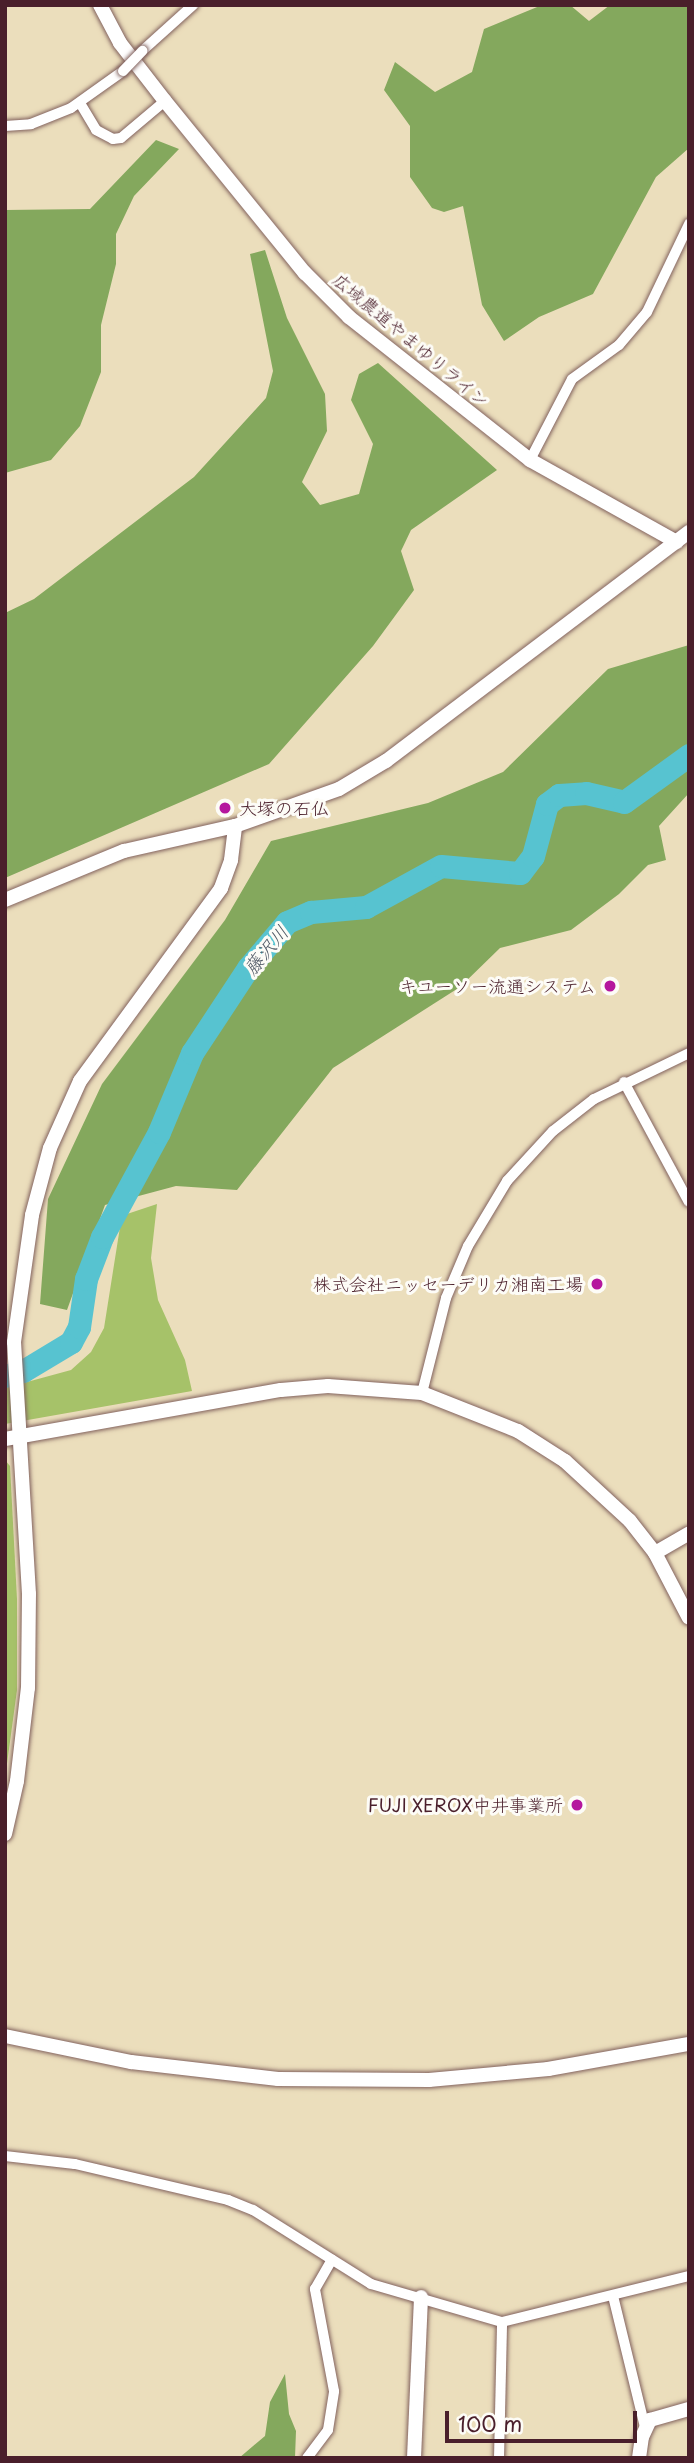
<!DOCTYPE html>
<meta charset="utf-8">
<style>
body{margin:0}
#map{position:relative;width:694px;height:2463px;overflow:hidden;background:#ebdebc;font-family:"Playpen Sans","Klee One",sans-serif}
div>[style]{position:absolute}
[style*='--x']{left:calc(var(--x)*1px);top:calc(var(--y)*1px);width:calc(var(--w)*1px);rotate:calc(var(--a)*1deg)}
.green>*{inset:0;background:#a6c269}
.forest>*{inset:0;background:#84a85d}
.river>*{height:23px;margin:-11.5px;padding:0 11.5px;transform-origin:11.5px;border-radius:11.5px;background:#57c3d0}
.roads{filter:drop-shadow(0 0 2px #82625e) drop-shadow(0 0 2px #82625e)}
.minor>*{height:10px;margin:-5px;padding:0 5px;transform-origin:5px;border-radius:5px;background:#fff}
.tertiary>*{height:14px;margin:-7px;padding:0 7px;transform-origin:7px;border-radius:7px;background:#fff}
.bridges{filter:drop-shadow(0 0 2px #82625e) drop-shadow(0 0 2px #82625e)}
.minor-bridge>*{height:10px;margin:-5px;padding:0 5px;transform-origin:5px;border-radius:5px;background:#fff}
.dots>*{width:19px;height:19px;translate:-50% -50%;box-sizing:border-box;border:4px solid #fdfcf7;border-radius:50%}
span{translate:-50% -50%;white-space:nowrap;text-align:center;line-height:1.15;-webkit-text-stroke:6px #fdfcf7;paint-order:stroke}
.street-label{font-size:18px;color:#4a1f2b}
.poi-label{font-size:18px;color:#4a1f2b}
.left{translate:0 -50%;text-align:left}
.right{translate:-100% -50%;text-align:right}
.water-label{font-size:19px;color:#4f5865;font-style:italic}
.frame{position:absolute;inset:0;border:7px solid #4a1f2b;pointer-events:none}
.scale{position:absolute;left:445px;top:2411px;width:192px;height:32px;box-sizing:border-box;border:4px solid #4a1f2b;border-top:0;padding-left:9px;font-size:21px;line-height:24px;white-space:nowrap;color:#4a1f2b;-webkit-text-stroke:5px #fdfcf7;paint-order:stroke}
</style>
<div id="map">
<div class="green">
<div style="clip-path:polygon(157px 1204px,151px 1258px,158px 1300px,185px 1360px,192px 1391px,5px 1424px,5px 1388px,71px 1370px,91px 1352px,104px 1328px,120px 1227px,127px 1214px)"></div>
<div style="clip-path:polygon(5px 1460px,10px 1466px,17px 1599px,17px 1690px,6px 1771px)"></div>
</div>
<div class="forest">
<div style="clip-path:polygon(542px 5px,570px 5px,589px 21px,610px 5px,689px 5px,689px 148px,656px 177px,593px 294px,539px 317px,504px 341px,482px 305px,463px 206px,444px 212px,432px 208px,410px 177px,410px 126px,384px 90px,395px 62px,435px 92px,472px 72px,484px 29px)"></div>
<div style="clip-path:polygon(156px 140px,179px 149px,134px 196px,116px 234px,116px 264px,101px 325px,101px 372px,80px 426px,51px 460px,5px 473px,5px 210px,90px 209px)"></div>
<div style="clip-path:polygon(265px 250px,287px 318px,325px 394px,327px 431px,302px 482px,320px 505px,359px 494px,373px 444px,351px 400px,359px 374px,378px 363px,497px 470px,411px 530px,401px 551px,414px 590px,373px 646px,269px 764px,5px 878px,5px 613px,34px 599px,194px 477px,266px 398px,273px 371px,250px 254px)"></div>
<div style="clip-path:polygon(689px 645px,689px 793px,659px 826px,666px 860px,648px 865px,619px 894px,571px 930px,500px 948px,460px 987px,333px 1068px,237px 1190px,176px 1186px,105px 1205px,67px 1310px,40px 1304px,48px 1199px,102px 1084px,225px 920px,271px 841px,428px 803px,503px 772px,608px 669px)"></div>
<div style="clip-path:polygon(285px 2374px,289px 2414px,296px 2431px,295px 2458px,239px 2458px,265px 2436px,270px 2402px)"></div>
</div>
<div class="river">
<div style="--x:5;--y:1376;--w:19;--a:-16"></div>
<div style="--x:23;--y:1371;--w:56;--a:-31.1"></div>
<div style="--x:71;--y:1342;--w:17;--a:-62"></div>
<div style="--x:79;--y:1327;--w:49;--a:-81.7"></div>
<div style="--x:86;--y:1279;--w:45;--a:-69.1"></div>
<div style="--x:102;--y:1237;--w:119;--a:-61.5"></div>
<div style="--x:159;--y:1132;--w:86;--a:-67.3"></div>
<div style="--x:192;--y:1053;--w:102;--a:-56.6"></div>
<div style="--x:248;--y:968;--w:60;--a:-49.7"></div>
<div style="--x:287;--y:922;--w:26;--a:-23"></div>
<div style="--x:311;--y:912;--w:55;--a:-5.2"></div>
<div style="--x:366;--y:907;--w:85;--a:-28.7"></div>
<div style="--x:441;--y:866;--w:79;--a:5.1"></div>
<div style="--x:520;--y:873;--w:21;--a:-53"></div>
<div style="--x:533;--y:856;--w:54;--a:-74.9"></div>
<div style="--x:547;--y:804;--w:15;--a:-37"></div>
<div style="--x:559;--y:795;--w:27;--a:-4"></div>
<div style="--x:586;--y:793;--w:39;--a:13"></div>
<div style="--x:624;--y:802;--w:80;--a:-35.9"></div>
</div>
<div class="roads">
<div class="minor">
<div style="--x:142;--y:51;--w:69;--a:-42"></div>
<div style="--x:80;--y:103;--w:31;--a:59"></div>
<div style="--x:96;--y:130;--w:19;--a:28"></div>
<div style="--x:113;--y:139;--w:8;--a:-7"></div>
<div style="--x:121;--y:138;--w:57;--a:-40.1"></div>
<div style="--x:5;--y:126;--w:26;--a:-4"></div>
<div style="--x:31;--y:124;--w:43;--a:-21.8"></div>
<div style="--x:71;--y:108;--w:64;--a:-35.4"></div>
<div style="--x:530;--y:460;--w:91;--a:-62.6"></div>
<div style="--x:572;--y:379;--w:58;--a:-35.9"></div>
<div style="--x:619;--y:345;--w:43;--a:-49.7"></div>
<div style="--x:647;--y:312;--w:98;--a:-64.5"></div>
<div style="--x:624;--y:1082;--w:136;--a:61.6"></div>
<div style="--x:422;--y:1393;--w:98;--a:-75.8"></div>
<div style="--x:446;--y:1298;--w:56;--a:-67.1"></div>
<div style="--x:468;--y:1246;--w:76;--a:-59"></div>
<div style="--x:507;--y:1181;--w:68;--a:-47.4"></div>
<div style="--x:553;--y:1131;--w:52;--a:-38"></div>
<div style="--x:594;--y:1099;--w:106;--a:-25.8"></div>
<div style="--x:5;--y:2156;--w:70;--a:6.5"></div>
<div style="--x:75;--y:2164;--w:157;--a:13.2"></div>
<div style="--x:228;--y:2200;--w:27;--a:22"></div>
<div style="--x:253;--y:2210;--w:139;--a:32.1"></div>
<div style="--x:371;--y:2284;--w:136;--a:16.2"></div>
<div style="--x:502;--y:2322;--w:193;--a:-13.8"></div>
<div style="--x:613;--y:2296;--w:135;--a:76.3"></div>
<div style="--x:307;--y:2458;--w:35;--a:-53"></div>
<div style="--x:328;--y:2430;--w:39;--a:-81"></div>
<div style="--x:334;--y:2391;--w:104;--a:-100.6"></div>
<div style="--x:315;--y:2289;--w:34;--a:-60"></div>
<div style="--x:499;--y:2458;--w:136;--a:-88.7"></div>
</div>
<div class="tertiary">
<div style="--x:100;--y:5;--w:43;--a:62.2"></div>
<div style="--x:120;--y:43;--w:73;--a:52.2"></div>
<div style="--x:165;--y:101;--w:222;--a:50.9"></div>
<div style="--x:305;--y:273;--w:62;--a:45"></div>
<div style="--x:349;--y:317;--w:231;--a:38.3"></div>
<div style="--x:530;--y:460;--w:168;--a:29.2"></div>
<div style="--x:5;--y:900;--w:129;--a:-22.4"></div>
<div style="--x:124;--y:851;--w:114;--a:-12.7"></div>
<div style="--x:235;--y:826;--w:110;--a:-19.6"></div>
<div style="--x:339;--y:789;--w:55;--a:-30.8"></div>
<div style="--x:386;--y:761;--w:380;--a:-37.1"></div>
<div style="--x:5;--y:1439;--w:280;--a:-10.1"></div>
<div style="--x:281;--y:1390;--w:47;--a:-4.9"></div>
<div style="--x:328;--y:1386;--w:94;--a:4.3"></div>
<div style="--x:422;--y:1393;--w:103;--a:21.6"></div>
<div style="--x:518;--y:1431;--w:56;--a:32.6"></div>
<div style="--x:565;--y:1461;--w:88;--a:42.7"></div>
<div style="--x:630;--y:1521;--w:41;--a:52"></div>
<div style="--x:655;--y:1553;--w:73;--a:62.4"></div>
<div style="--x:655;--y:1553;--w:39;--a:-30"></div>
<div style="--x:5;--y:1834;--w:54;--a:-77.2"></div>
<div style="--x:17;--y:1781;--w:94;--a:-83.3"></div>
<div style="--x:28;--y:1688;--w:94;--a:-89.4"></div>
<div style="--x:29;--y:1594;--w:252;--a:-93.4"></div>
<div style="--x:14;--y:1342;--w:128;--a:-81.9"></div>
<div style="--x:32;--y:1215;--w:69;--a:-75"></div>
<div style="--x:50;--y:1148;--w:73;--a:-65.9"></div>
<div style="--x:80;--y:1081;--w:239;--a:-53.8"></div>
<div style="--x:221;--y:888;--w:30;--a:-70"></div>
<div style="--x:231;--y:860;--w:34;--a:-83"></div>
<div style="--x:5;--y:2036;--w:129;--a:11.7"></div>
<div style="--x:131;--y:2062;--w:148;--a:6.6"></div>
<div style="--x:278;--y:2079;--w:151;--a:0.4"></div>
<div style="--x:429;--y:2080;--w:120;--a:-5.3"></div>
<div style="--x:548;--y:2069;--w:143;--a:-10.1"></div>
<div style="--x:414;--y:2458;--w:161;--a:-87.5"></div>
<div style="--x:639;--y:2458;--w:21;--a:-82"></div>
<div style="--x:642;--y:2437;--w:19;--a:-65"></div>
<div style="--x:650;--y:2420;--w:41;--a:-15.8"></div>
</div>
</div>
<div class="bridges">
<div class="minor-bridge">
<div style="--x:123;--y:71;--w:28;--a:-46"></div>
</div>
</div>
<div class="dots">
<div style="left:225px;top:808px;background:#b5179e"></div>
<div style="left:610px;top:986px;background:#b5179e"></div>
<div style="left:597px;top:1284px;background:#b5179e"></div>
<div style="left:577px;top:1805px;background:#b5179e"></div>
</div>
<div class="street-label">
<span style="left:411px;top:340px;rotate:40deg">広域農道やまゆりライン</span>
</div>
<div class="poi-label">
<span class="left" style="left:239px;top:808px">大塚の石仏</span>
<span class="right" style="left:596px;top:986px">キユーソー流通システム</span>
<span class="right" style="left:583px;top:1284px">株式会社ニッセーデリカ湘南工場</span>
<span class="right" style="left:563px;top:1805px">FUJI XEROX中井事業所</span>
</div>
<div class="water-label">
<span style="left:266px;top:950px;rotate:-50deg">藤沢川</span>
</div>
<div class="frame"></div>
<div class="scale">100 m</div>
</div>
